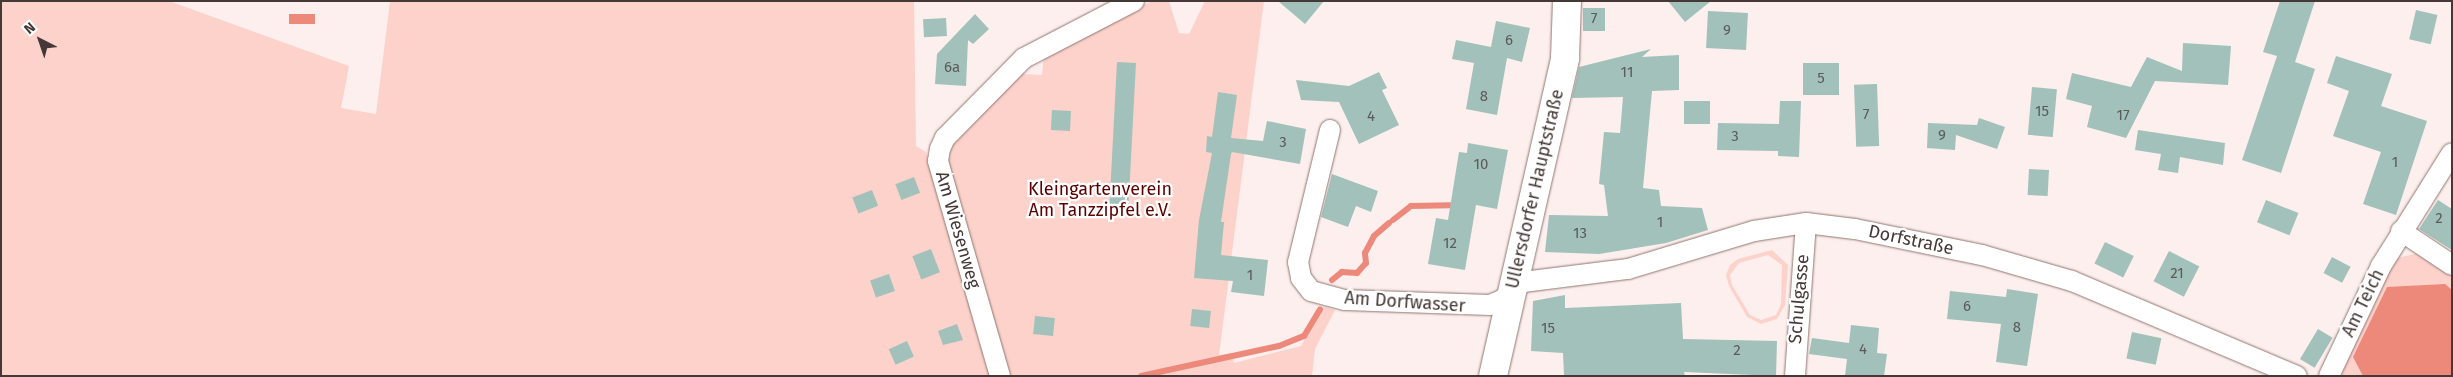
<!DOCTYPE html>
<meta charset="utf-8">
<style>
body{margin:0}
#map{position:relative;width:2453px;height:377px;overflow:hidden;background:#fcefed;font-family:"Fira Sans",sans-serif}
div>[style]{position:absolute}
[style*='--x']{left:calc(var(--x)*1px);top:calc(var(--y)*1px);width:calc(var(--w)*1px);rotate:calc(var(--a)*1deg)}
.green>*{inset:0;background:#fcd2cb}
.water>*{inset:0;background:#ed897b;transform-origin:0 0}
.stream>*{height:6px;margin:-3px;padding:0 3px;transform-origin:3px;border-radius:3px;background:#ed897b}
.building>*{inset:0;background:#a1c1ba;transform-origin:0 0}
.roads{filter:drop-shadow(0 0 1px #907570) drop-shadow(0 0 1px #907570)}
.minor>*{height:20px;margin:-10px;padding:0 10px;transform-origin:10px;border-radius:10px;background:#fff}
.secondary>*{height:28px;margin:-14px;padding:0 14px;transform-origin:14px;border-radius:14px;background:#fff}
span{translate:-50% -50%;white-space:nowrap;text-align:center;line-height:1.15;-webkit-text-stroke:4.5px #fff;paint-order:stroke}
.number-label{font-size:15px;color:#5c5b58}
.number-label span{-webkit-text-stroke-width:0}
.street-label{font-size:18px;color:#453937}
.park-label{font-size:18px;color:#5c0000}
.frame{position:absolute;inset:0;border:2px solid #453937;pointer-events:none}
.north{position:absolute;left:15px;top:15px;width:50px;height:50px;-webkit-text-stroke:4px #fff;paint-order:stroke;rotate:319deg;font-size:14px;font-weight:700;line-height:20px;text-align:center;color:#453937}
.north::after{content:'';display:block;margin:auto;width:18px;height:22px;background:#453937;clip-path:polygon(50% 0,100% 100%,50% 72%,0 100%)}
</style>
<div id="map">
<div class="green">
<div style="clip-path:polygon(1px 1px,169px 1px,349px 66px,341px 108px,376px 114px,390px 1px,914px 1px,916px 146px,926px 152px,990px 376px,1px 376px)"></div>
<div style="clip-path:polygon(1152px 1px,1169px 1px,1179px 33px,1189px 34px,1205px 1px,1264px 1px,1219px 355px,1232px 353px,1234px 363px,1301px 346px,1324px 307px,1335px 310px,1315px 349px,1312px 376px,1008px 376px,947px 161px,950px 147px,1022px 74px,1042px 75px,1044px 54px)"></div>
<div style="clip-path:polygon(evenodd,1772px 250px,1788px 265px,1785px 305px,1777px 319px,1761px 324px,1747px 317px,1729px 286px,1726px 275px,1730px 265px,1738px 259px,1772px 250px,1768px 255px,1782px 265px,1781px 304px,1776px 315px,1761px 320px,1750px 315px,1732px 285px,1730px 275px,1739px 263px,1768px 255px)"></div>
<div style="clip-path:polygon(2419px 253px,2452px 270px,2452px 376px,2341px 376px,2383px 274px,2397px 258px)"></div>
</div>
<div class="water">
<div style="left:315px;top:14px;width:10px;height:26px;rotate:90deg"></div>
<div style="clip-path:polygon(2445px 284px,2452px 290px,2452px 376px,2363px 376px,2353px 357px,2387px 287px)"></div>
</div>
<div class="stream">
<div style="--x:1393;--y:220;--w:23;--a:-38"></div>
<div style="--x:1411;--y:206;--w:39;--a:-1"></div>
<div style="--x:1332;--y:280;--w:13;--a:-39"></div>
<div style="--x:1342;--y:272;--w:15;--a:4"></div>
<div style="--x:1357;--y:273;--w:13;--a:-48"></div>
<div style="--x:1366;--y:263;--w:10;--a:-96"></div>
<div style="--x:1365;--y:253;--w:19;--a:-62"></div>
<div style="--x:1374;--y:236;--w:20;--a:-41"></div>
<div style="--x:1141;--y:376;--w:141;--a:-12.3"></div>
<div style="--x:1279;--y:346;--w:27;--a:-22"></div>
<div style="--x:1304;--y:336;--w:31;--a:-59"></div>
</div>
<div class="building">
<div style="clip-path:polygon(1278px 1px,1324px 1px,1305px 24px)"></div>
<div style="clip-path:polygon(1668px 1px,1711px 1px,1685px 22px)"></div>
<div style="clip-path:polygon(2280px 1px,2315px 1px,2295px 62px,2315px 69px,2281px 173px,2242px 160px,2277px 56px,2263px 52px)"></div>
<div style="left:1583px;top:8px;width:22px;height:23px"></div>
<div style="left:2416px;top:10px;width:22px;height:30px;rotate:13deg"></div>
<div style="left:1708px;top:11px;width:40px;height:37px;rotate:3deg"></div>
<div style="clip-path:polygon(975px 14px,989px 29px,973px 44px,968px 40px,966px 86px,935px 84px,937px 54px)"></div>
<div style="left:946px;top:18px;width:18px;height:23px;rotate:87deg"></div>
<div style="clip-path:polygon(1496px 21px,1530px 28px,1522px 62px,1507px 58px,1497px 115px,1466px 109px,1474px 63px,1452px 59px,1456px 40px,1491px 47px)"></div>
<div style="clip-path:polygon(2183px 43px,2231px 46px,2228px 85px,2155px 81px,2126px 138px,2087px 127px,2092px 106px,2066px 99px,2072px 73px,2131px 87px,2147px 57px,2182px 71px)"></div>
<div style="clip-path:polygon(1651px 49px,1642px 57px,1679px 55px,1679px 90px,1652px 91px,1643px 188px,1659px 190px,1661px 206px,1702px 208px,1708px 230px,1666px 243px,1599px 254px,1545px 252px,1549px 215px,1608px 216px,1604px 185px,1599px 184px,1604px 132px,1620px 133px,1623px 97px,1572px 98px,1579px 67px)"></div>
<div style="clip-path:polygon(2336px 56px,2392px 74px,2381px 106px,2427px 121px,2396px 215px,2363px 204px,2381px 152px,2333px 136px,2349px 91px,2327px 83px)"></div>
<div style="left:1117px;top:62px;width:19px;height:147px;rotate:3deg"></div>
<div style="left:1803px;top:63px;width:36px;height:32px"></div>
<div style="clip-path:polygon(1379px 72px,1387px 88px,1382px 90px,1399px 125px,1359px 144px,1339px 102px,1301px 100px,1296px 80px,1349px 86px)"></div>
<div style="left:1877px;top:84px;width:62px;height:23px;rotate:88deg"></div>
<div style="left:2032px;top:87px;width:25px;height:48px;rotate:5deg"></div>
<div style="clip-path:polygon(1218px 92px,1237px 95px,1231px 138px,1263px 141px,1267px 121px,1306px 129px,1300px 164px,1232px 152px,1231px 154px,1221px 222px,1224px 222px,1221px 255px,1268px 260px,1264px 296px,1231px 292px,1233px 281px,1194px 278px,1199px 220px,1212px 153px,1206px 152px,1207px 136px,1212px 137px)"></div>
<div style="left:1710px;top:101px;width:23px;height:26px;rotate:90deg"></div>
<div style="clip-path:polygon(1780px 101px,1801px 101px,1799px 157px,1778px 156px,1778px 151px,1717px 150px,1718px 123px,1779px 124px)"></div>
<div style="left:1052px;top:110px;width:19px;height:20px;rotate:3deg"></div>
<div style="clip-path:polygon(1979px 118px,2005px 127px,1997px 149px,1956px 135px,1955px 150px,1927px 148px,1928px 123px,1977px 125px)"></div>
<div style="clip-path:polygon(2138px 130px,2225px 143px,2223px 165px,2180px 157px,2178px 173px,2158px 170px,2161px 154px,2135px 150px)"></div>
<div style="clip-path:polygon(1468px 143px,1508px 150px,1497px 209px,1476px 205px,1465px 270px,1428px 264px,1436px 218px,1448px 220px,1459px 152px,1467px 153px)"></div>
<div style="left:2029px;top:169px;width:20px;height:26px;rotate:3deg"></div>
<div style="clip-path:polygon(1332px 174px,1378px 191px,1371px 212px,1356px 206px,1348px 227px,1321px 217px)"></div>
<div style="left:914px;top:177px;width:17px;height:20px;rotate:69deg"></div>
<div style="left:872px;top:190px;width:17px;height:21px;rotate:69deg"></div>
<div style="left:2266px;top:200px;width:35px;height:24px;rotate:22deg"></div>
<div style="clip-path:polygon(2438px 200px,2452px 209px,2452px 250px,2419px 229px)"></div>
<div style="left:2105px;top:242px;width:32px;height:24px;rotate:26deg"></div>
<div style="left:931px;top:249px;width:25px;height:20px;rotate:69deg"></div>
<div style="left:2169px;top:251px;width:34px;height:34px;rotate:27deg"></div>
<div style="left:2332px;top:257px;width:21px;height:18px;rotate:28deg"></div>
<div style="left:889px;top:274px;width:18px;height:20px;rotate:71deg"></div>
<div style="clip-path:polygon(2007px 289px,2038px 294px,2027px 366px,1996px 362px,2001px 324px,1947px 319px,1950px 291px,2006px 297px)"></div>
<div style="clip-path:polygon(1565px 295px,1565px 308px,1681px 303px,1683px 339px,1777px 341px,1776px 376px,1684px 372px,1685px 376px,1564px 375px,1563px 353px,1531px 351px,1533px 301px)"></div>
<div style="left:1192px;top:309px;width:19px;height:17px;rotate:6deg"></div>
<div style="left:1035px;top:316px;width:20px;height:18px;rotate:6deg"></div>
<div style="clip-path:polygon(957px 324px,963px 340px,943px 345px,938px 331px)"></div>
<div style="clip-path:polygon(1851px 325px,1879px 328px,1877px 353px,1887px 354px,1884px 376px,1845px 376px,1847px 359px,1809px 354px,1812px 338px,1849px 343px)"></div>
<div style="left:2318px;top:329px;width:17px;height:35px;rotate:31deg"></div>
<div style="left:2132px;top:332px;width:30px;height:27px;rotate:12deg"></div>
<div style="left:907px;top:341px;width:17px;height:20px;rotate:66deg"></div>
</div>
<div class="roads">
<div class="minor">
<div style="--x:1330;--y:130;--w:136;--a:103.6"></div>
<div style="--x:1298;--y:262;--w:16;--a:79"></div>
<div style="--x:1301;--y:278;--w:16;--a:52"></div>
<div style="--x:1311;--y:291;--w:35;--a:15"></div>
<div style="--x:1345;--y:300;--w:145;--a:2"></div>
<div style="--x:1490;--y:305;--w:13;--a:-23"></div>
<div style="--x:1502;--y:300;--w:28;--a:-41"></div>
<div style="--x:1523;--y:282;--w:106;--a:-7.1"></div>
<div style="--x:1628;--y:269;--w:132;--a:-16.8"></div>
<div style="--x:1754;--y:231;--w:53;--a:-8.7"></div>
<div style="--x:1806;--y:223;--w:49;--a:7"></div>
<div style="--x:1855;--y:229;--w:130;--a:11.6"></div>
<div style="--x:1982;--y:255;--w:94;--a:16.1"></div>
<div style="--x:2072;--y:281;--w:244;--a:22.9"></div>
<div style="--x:2401;--y:231;--w:61;--a:33.7"></div>
<div style="--x:1000;--y:376;--w:224;--a:-106.1"></div>
<div style="--x:938;--y:161;--w:12;--a:-81"></div>
<div style="--x:940;--y:149;--w:12;--a:-66"></div>
<div style="--x:945;--y:138;--w:112;--a:-45.4"></div>
<div style="--x:1024;--y:58;--w:124;--a:-27.4"></div>
<div style="--x:1795;--y:376;--w:153;--a:-85.9"></div>
<div style="--x:2329;--y:376;--w:122;--a:-64.7"></div>
<div style="--x:2381;--y:266;--w:133;--a:-57.9"></div>
</div>
<div class="secondary">
<div style="--x:1493;--y:376;--w:326;--a:-77.2"></div>
<div style="--x:1565;--y:58;--w:57;--a:-88"></div>
</div>
</div>
<div class="number-label">
<span style="left:1594px;top:19px">7</span>
<span style="left:1727px;top:31px">9</span>
<span style="left:1509px;top:41px">6</span>
<span style="left:952px;top:68px">6a</span>
<span style="left:1627px;top:73px">11</span>
<span style="left:1821px;top:79px">5</span>
<span style="left:1484px;top:97px">8</span>
<span style="left:2042px;top:112px">15</span>
<span style="left:1866px;top:115px">7</span>
<span style="left:2123px;top:116px">17</span>
<span style="left:1371px;top:117px">4</span>
<span style="left:1942px;top:136px">9</span>
<span style="left:1735px;top:137px">3</span>
<span style="left:1283px;top:143px">3</span>
<span style="left:2395px;top:163px">1</span>
<span style="left:1481px;top:165px">10</span>
<span style="left:2439px;top:219px">2</span>
<span style="left:1660px;top:223px">1</span>
<span style="left:1580px;top:234px">13</span>
<span style="left:1450px;top:244px">12</span>
<span style="left:2177px;top:274px">21</span>
<span style="left:1250px;top:276px">1</span>
<span style="left:1967px;top:307px">6</span>
<span style="left:2017px;top:328px">8</span>
<span style="left:1548px;top:329px">15</span>
<span style="left:1863px;top:350px">4</span>
<span style="left:1737px;top:351px">2</span>
</div>
<div class="street-label">
<span style="left:1535px;top:189px;rotate:-77deg">Ullersdorfer Hauptstraße</span>
<span style="left:958px;top:230px;rotate:74deg">Am Wiesenweg</span>
<span style="left:1911px;top:240px;rotate:12deg">Dorfstraße</span>
<span style="left:1799px;top:299px;rotate:-85deg">Schulgasse</span>
<span style="left:1405px;top:302px;rotate:4deg">Am Dorfwasser</span>
<span style="left:2363px;top:303px;rotate:-64deg">Am Teich</span>
</div>
<div class="park-label">
<span style="left:1100px;top:200px">Kleingartenverein<br>Am Tanzzipfel e.V.</span>
</div>
<div class="frame"></div>
<div class="north">N</div>
</div>
